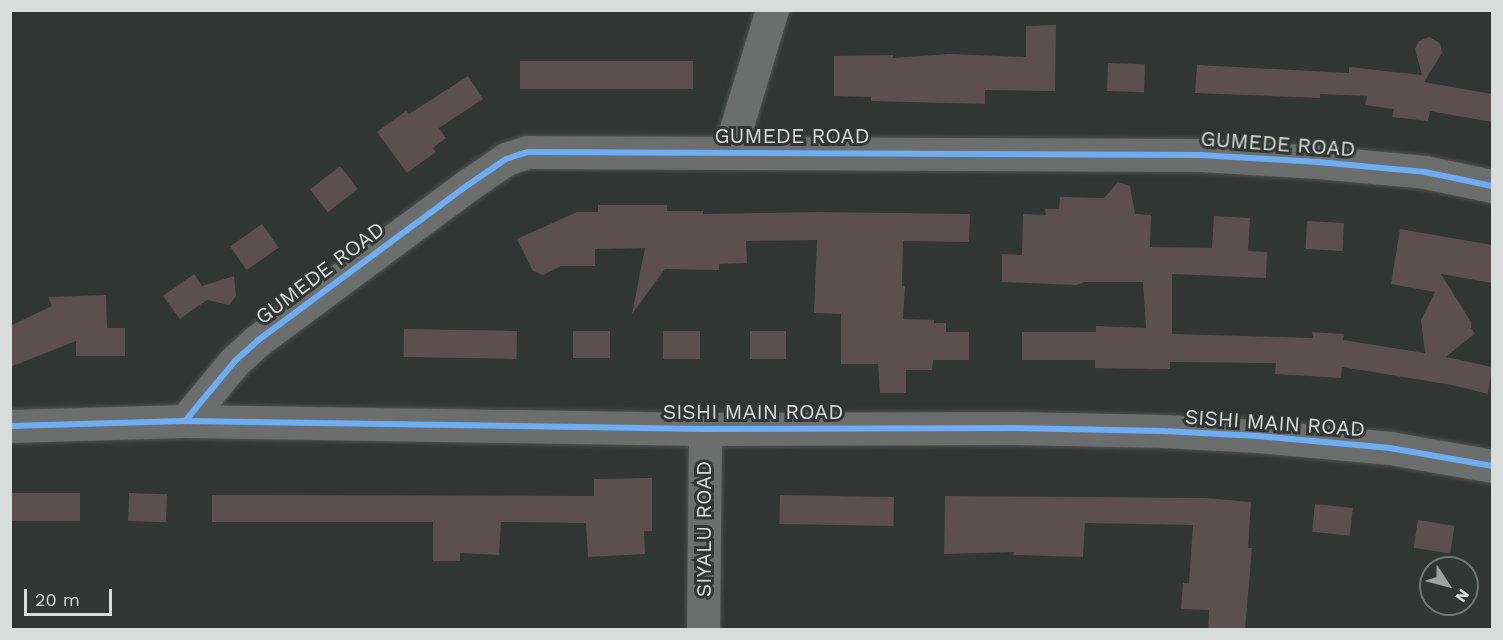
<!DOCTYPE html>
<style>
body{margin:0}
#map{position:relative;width:1503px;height:640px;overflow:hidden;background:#313533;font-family:"Work Sans",sans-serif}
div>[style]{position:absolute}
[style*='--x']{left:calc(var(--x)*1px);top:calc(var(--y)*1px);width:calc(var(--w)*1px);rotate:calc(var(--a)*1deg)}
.building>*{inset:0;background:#5b4f51;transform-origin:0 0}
.roads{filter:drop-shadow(0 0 2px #4f5251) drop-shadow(0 0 2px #4f5251)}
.minor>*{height:33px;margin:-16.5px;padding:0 16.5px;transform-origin:16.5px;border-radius:16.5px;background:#6b6e6c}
.cycleway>*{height:6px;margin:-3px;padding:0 3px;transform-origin:3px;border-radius:3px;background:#6dadf4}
span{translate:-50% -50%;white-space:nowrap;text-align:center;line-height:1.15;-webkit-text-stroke:6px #303633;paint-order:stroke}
.street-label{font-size:21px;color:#d8dcda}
.frame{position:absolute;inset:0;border:12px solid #d8dcda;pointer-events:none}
.north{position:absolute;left:1419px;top:556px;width:60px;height:60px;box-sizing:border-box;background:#303633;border:2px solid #737876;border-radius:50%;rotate:126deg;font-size:16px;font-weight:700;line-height:24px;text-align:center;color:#d8dcda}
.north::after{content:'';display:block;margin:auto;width:21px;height:27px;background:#9ea2a0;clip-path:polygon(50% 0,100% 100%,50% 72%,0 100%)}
.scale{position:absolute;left:24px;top:589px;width:88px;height:27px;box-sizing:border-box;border:3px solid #d8dcda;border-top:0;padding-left:8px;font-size:18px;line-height:21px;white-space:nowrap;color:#d8dcda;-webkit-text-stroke:4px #303633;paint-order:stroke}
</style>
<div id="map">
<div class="building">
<div style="clip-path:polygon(1056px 25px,1055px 91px,985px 90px,985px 104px,871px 101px,871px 97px,834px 96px,834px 56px,893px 55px,893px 58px,949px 54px,1026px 57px,1026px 26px)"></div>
<div style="clip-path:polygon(1429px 37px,1440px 43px,1442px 53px,1424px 82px,1492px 94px,1492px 122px,1430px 111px,1428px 121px,1392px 117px,1394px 109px,1365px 105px,1367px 96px,1320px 94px,1320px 98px,1195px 93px,1197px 65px,1349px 73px,1349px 67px,1422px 75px,1415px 49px,1419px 41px)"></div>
<div style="left:520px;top:61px;width:173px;height:28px"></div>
<div style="left:1108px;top:63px;width:37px;height:28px;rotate:2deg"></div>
<div style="clip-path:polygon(468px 76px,483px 99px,439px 128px,446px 138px,433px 148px,436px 152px,407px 173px,377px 132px,406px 111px,409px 114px)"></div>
<div style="left:340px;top:166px;width:29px;height:38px;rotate:52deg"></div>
<div style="clip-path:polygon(1118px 182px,1130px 186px,1135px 214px,1151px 215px,1150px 247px,1212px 248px,1214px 216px,1250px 218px,1248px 251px,1267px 252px,1266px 278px,1172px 274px,1172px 334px,1313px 338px,1312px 332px,1344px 334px,1343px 340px,1425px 353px,1421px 320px,1435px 292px,1391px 284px,1400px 229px,1492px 245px,1492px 283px,1441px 274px,1471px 322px,1471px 328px,1475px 333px,1446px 357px,1492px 367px,1488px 394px,1452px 385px,1342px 367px,1341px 378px,1275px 374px,1276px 363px,1170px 362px,1170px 369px,1152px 369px,1095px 368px,1095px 360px,1022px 360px,1022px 332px,1096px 332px,1096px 326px,1146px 328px,1143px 282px,1085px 282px,1077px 285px,1002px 282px,1002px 254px,1022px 255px,1023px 214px,1046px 215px,1045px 209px,1059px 209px,1060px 197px,1104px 198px)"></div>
<div style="clip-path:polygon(598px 205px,667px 205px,667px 211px,703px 211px,703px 214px,818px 212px,970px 214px,969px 242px,903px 241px,902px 286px,905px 286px,903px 319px,934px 320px,934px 323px,946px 323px,946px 332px,969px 332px,969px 360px,933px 360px,932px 370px,906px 370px,906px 393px,880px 393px,878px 364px,841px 364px,841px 314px,814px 313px,817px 240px,746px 241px,747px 263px,719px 264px,719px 270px,665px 269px,632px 314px,645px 248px,595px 249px,595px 266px,561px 266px,543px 275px,533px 271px,517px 239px,577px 212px,598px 212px)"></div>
<div style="left:1307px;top:221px;width:37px;height:28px;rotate:3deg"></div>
<div style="left:262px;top:224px;width:29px;height:39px;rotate:55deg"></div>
<div style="clip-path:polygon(194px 274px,202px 286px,234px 276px,236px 296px,229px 305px,207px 300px,180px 319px,163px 296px)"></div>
<div style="clip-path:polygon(106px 295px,107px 328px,125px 328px,125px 356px,76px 356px,76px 341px,10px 367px,10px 326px,52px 306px,48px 297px)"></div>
<div style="left:404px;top:329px;width:113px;height:28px;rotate:1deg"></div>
<div style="left:573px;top:331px;width:37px;height:27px"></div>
<div style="left:663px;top:331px;width:37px;height:28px"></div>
<div style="left:750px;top:331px;width:36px;height:28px"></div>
<div style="clip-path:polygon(652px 478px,652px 531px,644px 531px,645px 554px,588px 557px,586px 523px,501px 522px,499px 555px,460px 553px,460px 561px,433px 561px,433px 522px,212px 522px,212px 495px,594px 496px,594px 479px)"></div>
<div style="left:10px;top:493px;width:70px;height:28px"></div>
<div style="left:129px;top:493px;width:38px;height:28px;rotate:2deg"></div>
<div style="left:780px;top:495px;width:114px;height:29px;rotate:1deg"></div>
<div style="clip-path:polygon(945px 496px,1205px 498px,1251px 502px,1248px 548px,1252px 548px,1245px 630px,1208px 630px,1209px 610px,1181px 609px,1183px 583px,1189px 583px,1193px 525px,1085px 523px,1083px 557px,1013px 555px,1014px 552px,944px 554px)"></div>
<div style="left:1315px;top:504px;width:38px;height:28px;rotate:6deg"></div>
<div style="left:1418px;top:520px;width:37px;height:28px;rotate:9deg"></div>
</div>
<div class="roads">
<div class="minor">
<div style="--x:729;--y:152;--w:148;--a:-73.2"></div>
<div style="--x:185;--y:421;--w:78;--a:-50.2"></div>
<div style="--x:235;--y:361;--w:30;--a:-42"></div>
<div style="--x:257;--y:341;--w:262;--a:-36.5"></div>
<div style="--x:468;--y:185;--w:46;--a:-34.4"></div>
<div style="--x:506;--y:159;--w:23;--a:-18"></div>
<div style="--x:528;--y:152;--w:672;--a:0.26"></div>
<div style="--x:1200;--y:155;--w:118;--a:3.4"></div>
<div style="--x:1318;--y:162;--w:107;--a:5.3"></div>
<div style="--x:1425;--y:172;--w:68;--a:11.8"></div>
<div style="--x:10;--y:426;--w:175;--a:-1.6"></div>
<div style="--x:185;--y:421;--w:520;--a:0.88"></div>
<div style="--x:705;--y:429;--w:309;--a:-0.2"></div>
<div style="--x:1014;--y:428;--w:149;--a:1.2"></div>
<div style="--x:1163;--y:431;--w:95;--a:3"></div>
<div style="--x:1258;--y:436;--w:133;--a:5.2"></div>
<div style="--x:1390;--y:448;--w:104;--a:10"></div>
<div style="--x:703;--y:630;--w:201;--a:-89.4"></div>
</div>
</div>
<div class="cycleway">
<div style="--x:185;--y:421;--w:78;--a:-50.2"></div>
<div style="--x:235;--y:361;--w:30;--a:-42"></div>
<div style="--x:257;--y:341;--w:262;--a:-36.5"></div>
<div style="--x:468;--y:185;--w:46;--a:-34.4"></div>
<div style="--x:506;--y:159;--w:23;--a:-18"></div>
<div style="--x:528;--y:152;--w:672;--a:0.26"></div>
<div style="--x:1200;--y:155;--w:118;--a:3.4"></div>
<div style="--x:1318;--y:162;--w:107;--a:5.3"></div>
<div style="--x:1425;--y:172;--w:68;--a:11.8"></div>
<div style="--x:10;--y:426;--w:175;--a:-1.6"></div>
<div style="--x:185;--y:421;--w:520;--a:0.88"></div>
<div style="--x:705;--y:429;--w:309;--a:-0.2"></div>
<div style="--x:1014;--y:428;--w:149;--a:1.2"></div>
<div style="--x:1163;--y:431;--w:95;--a:3"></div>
<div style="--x:1258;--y:436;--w:133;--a:5.2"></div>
<div style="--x:1390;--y:448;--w:104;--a:10"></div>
</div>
<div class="street-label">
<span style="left:792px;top:136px">GUMEDE ROAD</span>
<span style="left:1278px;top:144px;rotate:4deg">GUMEDE ROAD</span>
<span style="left:320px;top:273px;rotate:-37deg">GUMEDE ROAD</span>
<span style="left:753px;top:412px">SISHI MAIN ROAD</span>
<span style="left:1275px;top:423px;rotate:4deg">SISHI MAIN ROAD</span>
<span style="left:704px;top:529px;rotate:-90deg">SIYALU ROAD</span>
</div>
<div class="frame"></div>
<div class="north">N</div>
<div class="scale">20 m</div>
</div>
